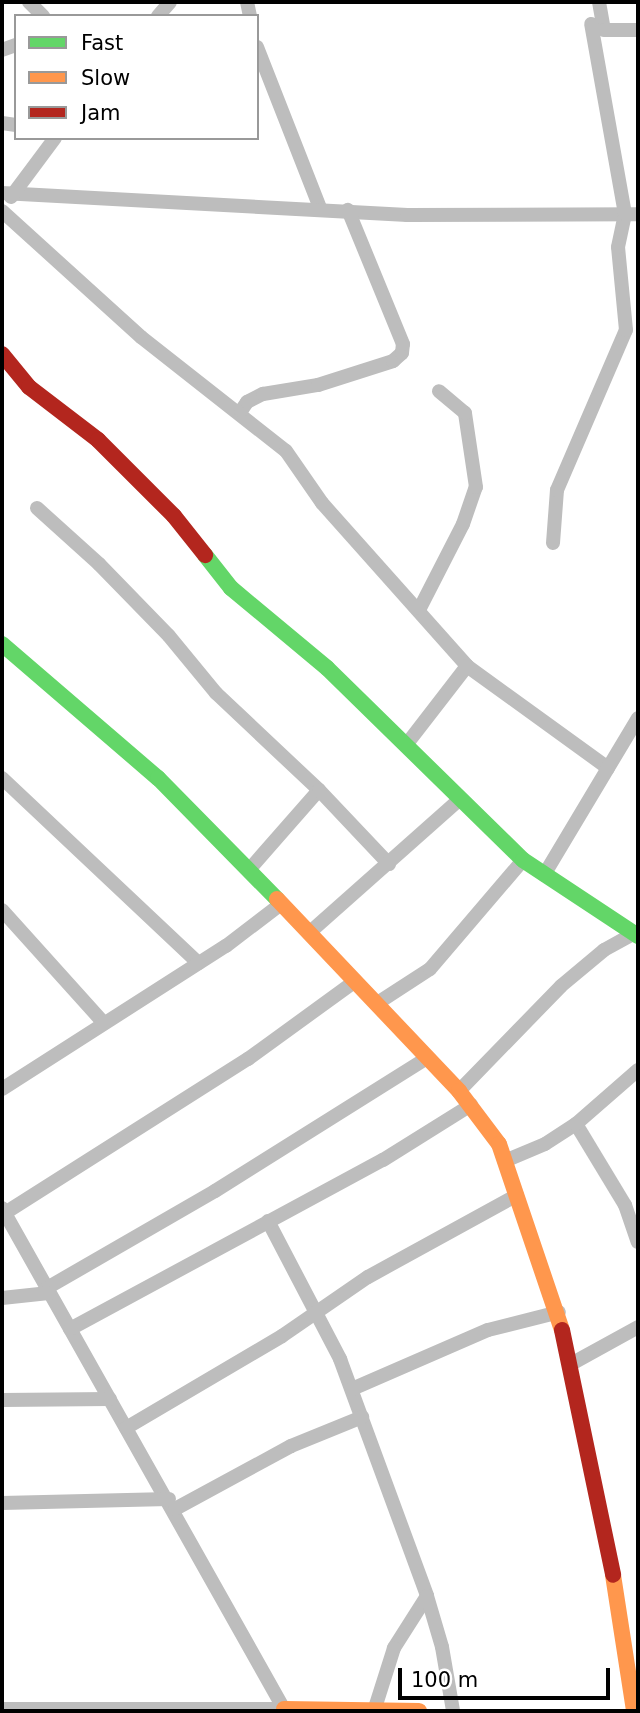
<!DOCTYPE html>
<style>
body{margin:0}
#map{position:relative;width:640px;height:1713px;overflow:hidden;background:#fff;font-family:"DejaVu Sans",sans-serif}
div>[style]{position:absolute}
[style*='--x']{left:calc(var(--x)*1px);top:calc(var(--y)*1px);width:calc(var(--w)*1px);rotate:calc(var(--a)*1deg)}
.street>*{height:14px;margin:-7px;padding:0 7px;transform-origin:7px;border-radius:7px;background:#bdbdbd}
.fast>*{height:16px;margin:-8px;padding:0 8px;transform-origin:8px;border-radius:8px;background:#63d668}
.slow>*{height:16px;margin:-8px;padding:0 8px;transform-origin:8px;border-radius:8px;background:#ff974d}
.jam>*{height:16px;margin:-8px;padding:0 8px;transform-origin:8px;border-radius:8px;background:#b3261e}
span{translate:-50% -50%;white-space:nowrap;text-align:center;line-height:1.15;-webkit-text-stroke:5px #fff;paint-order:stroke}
.frame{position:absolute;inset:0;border:4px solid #000;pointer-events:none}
.legend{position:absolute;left:14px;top:14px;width:245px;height:126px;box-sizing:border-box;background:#fff;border:2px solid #999;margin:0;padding:9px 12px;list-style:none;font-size:21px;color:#000}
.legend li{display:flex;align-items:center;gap:14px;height:35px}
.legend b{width:35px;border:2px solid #999}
.scale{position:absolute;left:398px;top:1668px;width:212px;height:32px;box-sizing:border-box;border:4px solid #000;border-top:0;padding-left:9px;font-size:21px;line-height:24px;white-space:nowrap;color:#000;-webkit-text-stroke:5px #fff;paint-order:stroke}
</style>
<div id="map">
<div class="street">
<div style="--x:29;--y:2;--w:20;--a:45"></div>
<div style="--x:247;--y:2;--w:14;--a:78"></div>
<div style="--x:599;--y:2;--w:28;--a:80"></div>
<div style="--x:604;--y:30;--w:34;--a:0"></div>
<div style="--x:158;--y:16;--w:18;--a:-49"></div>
<div style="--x:257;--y:47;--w:175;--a:68.6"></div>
<div style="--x:2;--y:50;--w:15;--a:-20"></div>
<div style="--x:2;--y:123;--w:14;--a:8"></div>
<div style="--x:2;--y:193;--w:406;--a:3.1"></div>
<div style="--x:407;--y:215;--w:231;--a:-0.2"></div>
<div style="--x:11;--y:197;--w:74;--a:-53.3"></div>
<div style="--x:2;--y:211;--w:188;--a:42.2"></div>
<div style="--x:141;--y:337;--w:184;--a:38.2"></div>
<div style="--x:286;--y:451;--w:63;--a:55.3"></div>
<div style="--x:322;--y:503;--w:218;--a:48.3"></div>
<div style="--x:467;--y:666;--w:174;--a:35.9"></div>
<div style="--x:241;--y:411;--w:11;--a:-56"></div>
<div style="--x:247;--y:402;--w:18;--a:-27"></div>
<div style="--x:263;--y:394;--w:56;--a:-9.3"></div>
<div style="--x:318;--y:385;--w:79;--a:-17.7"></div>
<div style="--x:393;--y:361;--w:12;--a:-42"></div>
<div style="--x:402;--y:353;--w:9;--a:-84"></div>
<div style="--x:403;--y:344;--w:145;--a:-112.3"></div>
<div style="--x:37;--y:508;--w:84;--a:42.1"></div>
<div style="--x:99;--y:564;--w:100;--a:45.8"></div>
<div style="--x:169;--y:636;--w:74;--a:50.5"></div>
<div style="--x:216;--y:693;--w:141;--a:43.3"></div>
<div style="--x:319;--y:790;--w:106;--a:131.2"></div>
<div style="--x:553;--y:543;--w:53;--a:-85.7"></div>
<div style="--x:557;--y:490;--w:174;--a:-66.7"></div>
<div style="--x:626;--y:330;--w:83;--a:-95.5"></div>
<div style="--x:618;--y:247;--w:34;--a:-78"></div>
<div style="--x:625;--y:214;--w:193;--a:-100.1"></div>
<div style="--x:420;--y:608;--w:94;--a:-62.9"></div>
<div style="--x:463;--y:524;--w:39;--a:-71"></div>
<div style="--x:476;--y:487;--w:75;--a:-98.5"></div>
<div style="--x:465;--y:413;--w:34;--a:-140"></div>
<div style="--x:406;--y:745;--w:100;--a:-52.3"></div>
<div style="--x:2;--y:778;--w:270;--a:43.3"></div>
<div style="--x:319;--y:790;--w:102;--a:46.6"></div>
<div style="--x:544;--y:875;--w:183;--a:-59.1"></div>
<div style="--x:2;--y:910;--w:151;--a:48"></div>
<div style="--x:309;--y:933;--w:200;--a:-41.6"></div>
<div style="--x:376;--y:1004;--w:64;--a:-32.9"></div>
<div style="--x:430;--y:969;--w:143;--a:-49.5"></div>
<div style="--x:2;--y:1089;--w:266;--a:-32.6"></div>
<div style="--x:226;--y:946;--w:69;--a:-37.4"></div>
<div style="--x:459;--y:1091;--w:146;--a:-45.8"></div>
<div style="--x:561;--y:986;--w:56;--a:-39.9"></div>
<div style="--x:604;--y:950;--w:35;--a:-29"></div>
<div style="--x:576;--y:1124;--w:95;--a:58.8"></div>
<div style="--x:625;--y:1205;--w:39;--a:71"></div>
<div style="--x:507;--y:1160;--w:41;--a:-22.8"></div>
<div style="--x:545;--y:1144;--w:37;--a:-33"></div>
<div style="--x:576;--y:1124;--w:82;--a:-41.1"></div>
<div style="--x:2;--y:1208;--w:575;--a:60.63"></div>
<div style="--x:284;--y:1709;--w:282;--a:180"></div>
<div style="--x:5;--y:1213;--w:288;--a:-32.4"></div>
<div style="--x:248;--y:1059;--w:131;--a:-36"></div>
<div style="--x:268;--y:1221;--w:156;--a:62.4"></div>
<div style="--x:340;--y:1359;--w:252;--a:69.8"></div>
<div style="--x:427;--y:1596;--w:62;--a:122.4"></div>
<div style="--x:394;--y:1648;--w:66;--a:107.6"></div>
<div style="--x:47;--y:1288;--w:194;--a:-30"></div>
<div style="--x:215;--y:1191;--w:250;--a:-32.1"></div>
<div style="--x:2;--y:1298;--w:47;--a:-6.1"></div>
<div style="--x:70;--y:1329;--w:356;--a:-28.4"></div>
<div style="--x:383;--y:1160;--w:104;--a:-32"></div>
<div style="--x:571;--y:1364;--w:77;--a:-28.9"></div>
<div style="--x:352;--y:1389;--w:148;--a:-23.5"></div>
<div style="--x:488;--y:1330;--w:73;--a:-14.2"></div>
<div style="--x:2;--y:1400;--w:108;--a:-0.5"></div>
<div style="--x:126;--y:1428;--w:181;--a:-30.5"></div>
<div style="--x:282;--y:1336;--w:104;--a:-34.5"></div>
<div style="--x:368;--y:1277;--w:170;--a:-28.8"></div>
<div style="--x:2;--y:1503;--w:167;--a:-1.4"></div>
<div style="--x:175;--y:1509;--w:132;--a:-28.5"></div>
<div style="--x:291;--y:1446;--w:77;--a:-22.2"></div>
<div style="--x:427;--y:1596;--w:53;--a:73.6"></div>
<div style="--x:442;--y:1647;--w:65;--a:80.2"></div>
</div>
<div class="fast">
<div style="--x:205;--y:555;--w:42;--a:51.8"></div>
<div style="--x:231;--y:588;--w:125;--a:39.8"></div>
<div style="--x:327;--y:668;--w:274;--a:44.4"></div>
<div style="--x:523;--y:860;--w:138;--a:33.5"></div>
<div style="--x:2;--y:644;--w:206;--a:40.7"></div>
<div style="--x:158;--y:778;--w:170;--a:45.5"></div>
</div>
<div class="slow">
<div style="--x:277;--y:899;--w:265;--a:46.5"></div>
<div style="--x:459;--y:1091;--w:66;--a:53"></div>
<div style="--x:499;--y:1144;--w:196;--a:71.3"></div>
<div style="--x:613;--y:1575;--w:138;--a:81.2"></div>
<div style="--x:284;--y:1709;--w:135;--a:0.8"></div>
</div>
<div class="jam">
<div style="--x:2;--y:354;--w:43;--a:50.7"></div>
<div style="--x:29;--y:387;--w:87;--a:37.5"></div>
<div style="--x:98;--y:440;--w:107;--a:45"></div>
<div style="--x:174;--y:516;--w:50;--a:51.5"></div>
<div style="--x:562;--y:1330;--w:250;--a:78.2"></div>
</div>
<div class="frame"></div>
<ul class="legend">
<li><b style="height:9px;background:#63d668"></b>Fast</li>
<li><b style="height:9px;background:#ff974d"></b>Slow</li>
<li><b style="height:9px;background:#b3261e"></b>Jam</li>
</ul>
<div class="scale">100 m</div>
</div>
